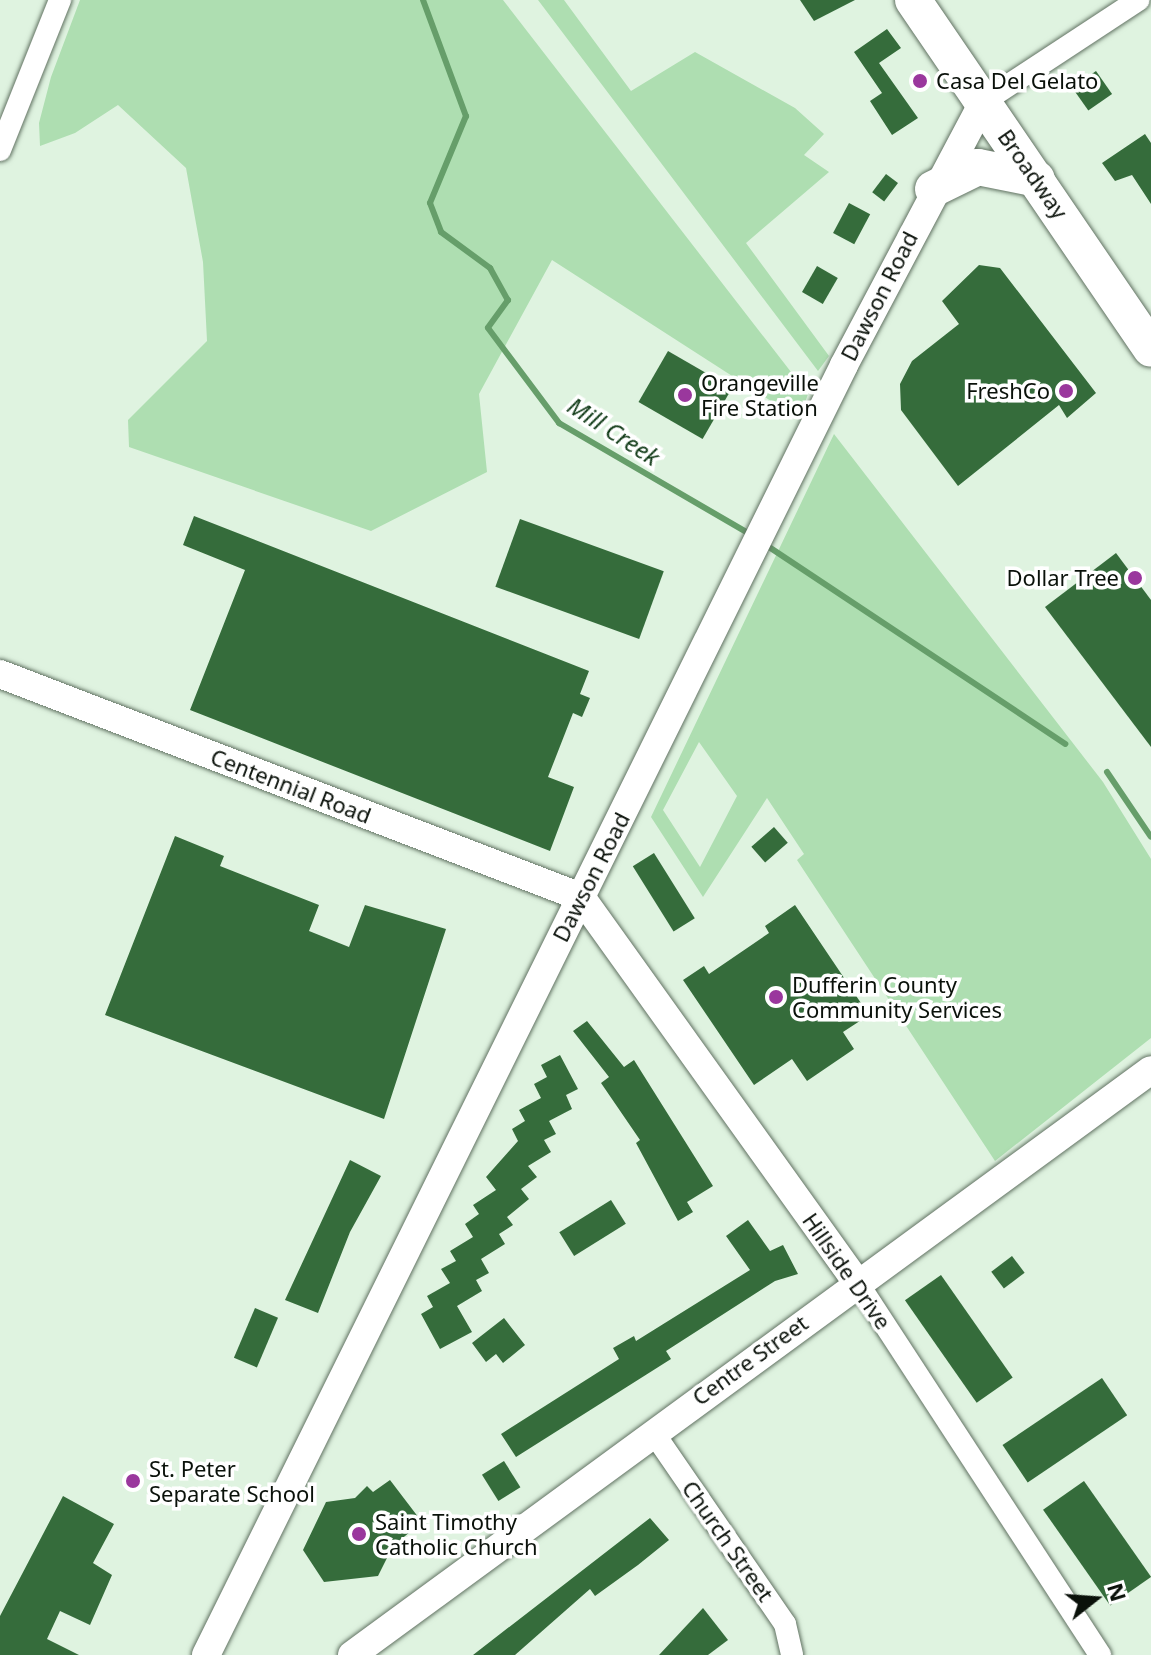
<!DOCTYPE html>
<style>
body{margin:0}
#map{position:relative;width:1151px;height:1655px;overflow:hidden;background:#dff3e0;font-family:"Noto Sans",sans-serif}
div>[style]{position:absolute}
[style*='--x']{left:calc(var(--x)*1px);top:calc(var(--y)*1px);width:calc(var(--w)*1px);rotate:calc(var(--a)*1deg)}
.green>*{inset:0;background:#aedeb1}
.stream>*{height:6px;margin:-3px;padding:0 3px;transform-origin:3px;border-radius:3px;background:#669e6a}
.building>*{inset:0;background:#356c3b;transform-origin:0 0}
.roads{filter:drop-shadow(0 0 2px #617262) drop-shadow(0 0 2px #617262)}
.minor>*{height:22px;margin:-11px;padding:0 11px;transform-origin:11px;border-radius:11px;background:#fff}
.tertiary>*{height:28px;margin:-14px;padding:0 14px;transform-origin:14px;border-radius:14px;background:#fff}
.primary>*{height:36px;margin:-18px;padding:0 18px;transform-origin:18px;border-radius:18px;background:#fff}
.dots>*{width:22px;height:22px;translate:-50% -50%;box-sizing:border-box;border:4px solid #fff;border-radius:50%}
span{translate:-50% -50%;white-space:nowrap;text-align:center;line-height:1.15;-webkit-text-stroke:7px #fff;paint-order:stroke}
.poi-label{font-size:22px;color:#0a110a}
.left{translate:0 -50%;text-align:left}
.right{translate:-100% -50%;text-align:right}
.street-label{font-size:22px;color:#0a110a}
.water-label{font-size:24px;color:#143d1a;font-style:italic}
.north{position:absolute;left:1055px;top:1559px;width:80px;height:80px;-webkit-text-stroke:6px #fff;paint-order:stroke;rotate:73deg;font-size:22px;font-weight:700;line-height:32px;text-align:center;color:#0a110a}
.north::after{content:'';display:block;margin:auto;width:28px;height:36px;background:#0a110a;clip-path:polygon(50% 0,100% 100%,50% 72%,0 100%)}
</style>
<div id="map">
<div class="green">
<div style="clip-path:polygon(80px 0,503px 0,808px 394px,799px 419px,552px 260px,479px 394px,487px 472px,371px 531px,129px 447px,128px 420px,207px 341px,203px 262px,186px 168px,118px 105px,75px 133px,40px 146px,39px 123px,51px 77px)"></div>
<div style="clip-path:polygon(538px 0,564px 0,631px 91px,695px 52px,795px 108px,824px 134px,804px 155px,829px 172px,746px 243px,829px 356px,818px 371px)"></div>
<div style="clip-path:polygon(evenodd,834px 434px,1103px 782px,1151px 859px,1151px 1038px,995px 1161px,797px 860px,804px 854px,767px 798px,703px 897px,651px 817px,834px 434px,699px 742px,737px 796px,700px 867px,663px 810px,699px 742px)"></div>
</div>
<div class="stream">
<div style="--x:423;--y:0;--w:124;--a:69.7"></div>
<div style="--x:466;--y:116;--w:94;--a:112.5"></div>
<div style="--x:430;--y:203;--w:31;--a:69"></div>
<div style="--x:441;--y:232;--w:61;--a:36.3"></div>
<div style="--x:490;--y:268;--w:37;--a:61"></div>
<div style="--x:508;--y:300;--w:34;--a:126"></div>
<div style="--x:488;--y:328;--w:119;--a:53.2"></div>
<div style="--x:559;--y:423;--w:221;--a:30.2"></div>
<div style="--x:763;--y:543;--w:363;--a:33.6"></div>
<div style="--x:1107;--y:772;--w:78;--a:55.9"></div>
</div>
<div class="building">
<div style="clip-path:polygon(800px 0,855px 0,814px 21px)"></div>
<div style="clip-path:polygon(887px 29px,901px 48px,879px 63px,918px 118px,892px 135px,870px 101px,882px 93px,854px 52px)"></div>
<div style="left:1096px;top:71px;width:28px;height:29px;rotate:55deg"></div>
<div style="clip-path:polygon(1145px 134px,1151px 143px,1151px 204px,1132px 175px,1115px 181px,1102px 163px)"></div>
<div style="left:886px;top:174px;width:15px;height:23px;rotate:37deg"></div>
<div style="left:849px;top:203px;width:24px;height:34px;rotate:28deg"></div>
<div style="clip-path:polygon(979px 265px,1000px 268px,1096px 393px,1067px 418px,1059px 405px,958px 486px,901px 410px,900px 384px,912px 361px,959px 324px,942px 301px)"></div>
<div style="left:817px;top:266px;width:24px;height:30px;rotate:30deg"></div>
<div style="left:668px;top:351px;width:74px;height:59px;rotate:30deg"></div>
<div style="clip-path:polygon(194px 516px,589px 671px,580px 694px,590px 698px,582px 717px,573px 713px,548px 777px,574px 787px,550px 851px,190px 710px,245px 570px,183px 545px)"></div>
<div style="left:520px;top:519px;width:153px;height:72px;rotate:20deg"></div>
<div style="clip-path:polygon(1116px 553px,1151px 600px,1151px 747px,1045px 607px)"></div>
<div style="left:774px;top:827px;width:21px;height:30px;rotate:49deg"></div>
<div style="clip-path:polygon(175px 836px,224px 856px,220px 866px,319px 905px,309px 931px,349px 947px,365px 905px,446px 929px,384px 1119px,105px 1015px)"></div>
<div style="left:654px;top:853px;width:77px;height:25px;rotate:58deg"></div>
<div style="clip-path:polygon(795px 905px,869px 1015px,843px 1032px,854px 1049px,807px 1081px,792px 1059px,754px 1085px,683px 980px,704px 966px,709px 974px,769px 933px,765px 926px)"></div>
<div style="clip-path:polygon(587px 1021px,624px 1067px,634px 1060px,713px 1186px,687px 1202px,693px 1212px,678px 1221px,636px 1143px,640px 1140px,601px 1083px,609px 1077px,573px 1031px)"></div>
<div style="clip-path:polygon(560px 1055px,578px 1089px,566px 1095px,572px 1109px,549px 1121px,556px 1134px,544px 1140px,551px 1152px,528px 1166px,537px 1177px,521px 1189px,529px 1199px,507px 1217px,513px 1225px,499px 1234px,505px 1244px,481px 1259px,489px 1273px,476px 1280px,482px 1291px,457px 1306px,472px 1332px,440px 1349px,421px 1314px,433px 1307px,427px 1296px,450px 1283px,441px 1269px,456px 1261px,450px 1251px,473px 1237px,465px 1224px,479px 1214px,473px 1205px,496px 1190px,486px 1177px,518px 1141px,512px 1129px,525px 1121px,519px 1110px,541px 1098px,534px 1084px,547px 1077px,541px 1065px)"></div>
<div style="clip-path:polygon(350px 1160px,381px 1176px,350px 1232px,318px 1313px,285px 1300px)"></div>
<div style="left:611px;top:1200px;width:28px;height:61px;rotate:58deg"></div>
<div style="clip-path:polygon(748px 1220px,770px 1251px,783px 1245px,798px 1274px,775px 1281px,666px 1351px,671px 1359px,516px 1457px,501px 1434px,619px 1359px,613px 1348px,634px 1336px,636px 1341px,750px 1270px,726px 1236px)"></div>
<div style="left:1012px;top:1256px;width:21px;height:26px;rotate:53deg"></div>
<div style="left:941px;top:1275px;width:125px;height:44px;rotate:55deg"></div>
<div style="left:255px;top:1308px;width:25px;height:54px;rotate:23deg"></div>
<div style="clip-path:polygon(504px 1318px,525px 1345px,503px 1363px,496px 1354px,486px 1362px,472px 1343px)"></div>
<div style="left:1102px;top:1378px;width:45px;height:120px;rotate:56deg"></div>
<div style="left:504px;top:1461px;width:31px;height:26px;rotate:58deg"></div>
<div style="clip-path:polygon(390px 1480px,422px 1522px,393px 1546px,378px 1576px,324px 1582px,303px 1550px,326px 1502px,355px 1498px,367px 1486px,373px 1492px)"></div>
<div style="left:1084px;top:1481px;width:117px;height:50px;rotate:55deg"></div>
<div style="clip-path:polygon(63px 1496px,114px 1524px,93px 1563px,112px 1575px,90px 1625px,60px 1611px,47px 1639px,79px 1655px,0 1655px,0 1616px)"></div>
<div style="clip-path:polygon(650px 1518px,669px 1540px,638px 1565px,595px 1596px,590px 1589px,515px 1655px,473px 1655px)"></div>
<div style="clip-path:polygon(703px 1608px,728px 1640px,708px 1655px,659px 1655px)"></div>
</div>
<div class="roads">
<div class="minor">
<div style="--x:983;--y:102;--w:186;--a:-33.3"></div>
<div style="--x:0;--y:150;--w:162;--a:-68.2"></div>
<div style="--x:857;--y:1282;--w:445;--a:56.9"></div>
<div style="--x:653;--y:1432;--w:233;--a:55.5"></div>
<div style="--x:785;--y:1624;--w:32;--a:77"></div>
</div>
<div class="tertiary">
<div style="--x:0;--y:674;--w:622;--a:21"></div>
<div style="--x:581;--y:897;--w:474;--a:54.4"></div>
<div style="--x:206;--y:1655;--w:1439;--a:-63.68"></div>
<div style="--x:844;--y:365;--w:297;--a:-62.1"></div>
<div style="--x:352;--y:1655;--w:990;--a:-36.21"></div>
</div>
<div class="primary">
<div style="--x:913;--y:0;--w:422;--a:55.7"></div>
<div style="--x:933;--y:189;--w:50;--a:-26.1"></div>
<div style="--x:978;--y:167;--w:60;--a:11.5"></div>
</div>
</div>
<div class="dots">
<div style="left:920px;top:81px;background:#9a379d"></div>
<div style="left:1066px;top:391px;background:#9a379d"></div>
<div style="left:685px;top:395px;background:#9a379d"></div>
<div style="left:1135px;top:578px;background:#9a379d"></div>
<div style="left:776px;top:997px;background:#9a379d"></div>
<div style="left:133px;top:1481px;background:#9a379d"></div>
<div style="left:359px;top:1534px;background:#9a379d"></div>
</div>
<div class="poi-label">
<span class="left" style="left:936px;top:81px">Casa Del Gelato</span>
<span class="left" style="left:701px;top:395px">Orangeville<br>Fire Station</span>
<span class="right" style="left:1050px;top:391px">FreshCo</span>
<span class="right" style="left:1119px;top:578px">Dollar Tree</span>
<span class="left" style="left:792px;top:997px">Dufferin County<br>Community Services</span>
<span class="left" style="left:149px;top:1481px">St. Peter<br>Separate School</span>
<span class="left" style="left:375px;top:1534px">Saint Timothy<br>Catholic Church</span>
</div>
<div class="street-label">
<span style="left:1033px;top:174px;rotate:55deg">Broadway</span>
<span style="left:879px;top:296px;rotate:-63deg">Dawson Road</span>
<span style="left:291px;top:786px;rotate:21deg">Centennial Road</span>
<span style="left:591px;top:877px;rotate:-63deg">Dawson Road</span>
<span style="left:847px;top:1271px;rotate:55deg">Hillside Drive</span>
<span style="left:750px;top:1360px;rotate:-36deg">Centre Street</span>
<span style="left:728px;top:1541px;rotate:55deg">Church Street</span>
</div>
<div class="water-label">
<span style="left:614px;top:431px;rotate:33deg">Mill Creek</span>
</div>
<div class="north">N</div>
</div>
